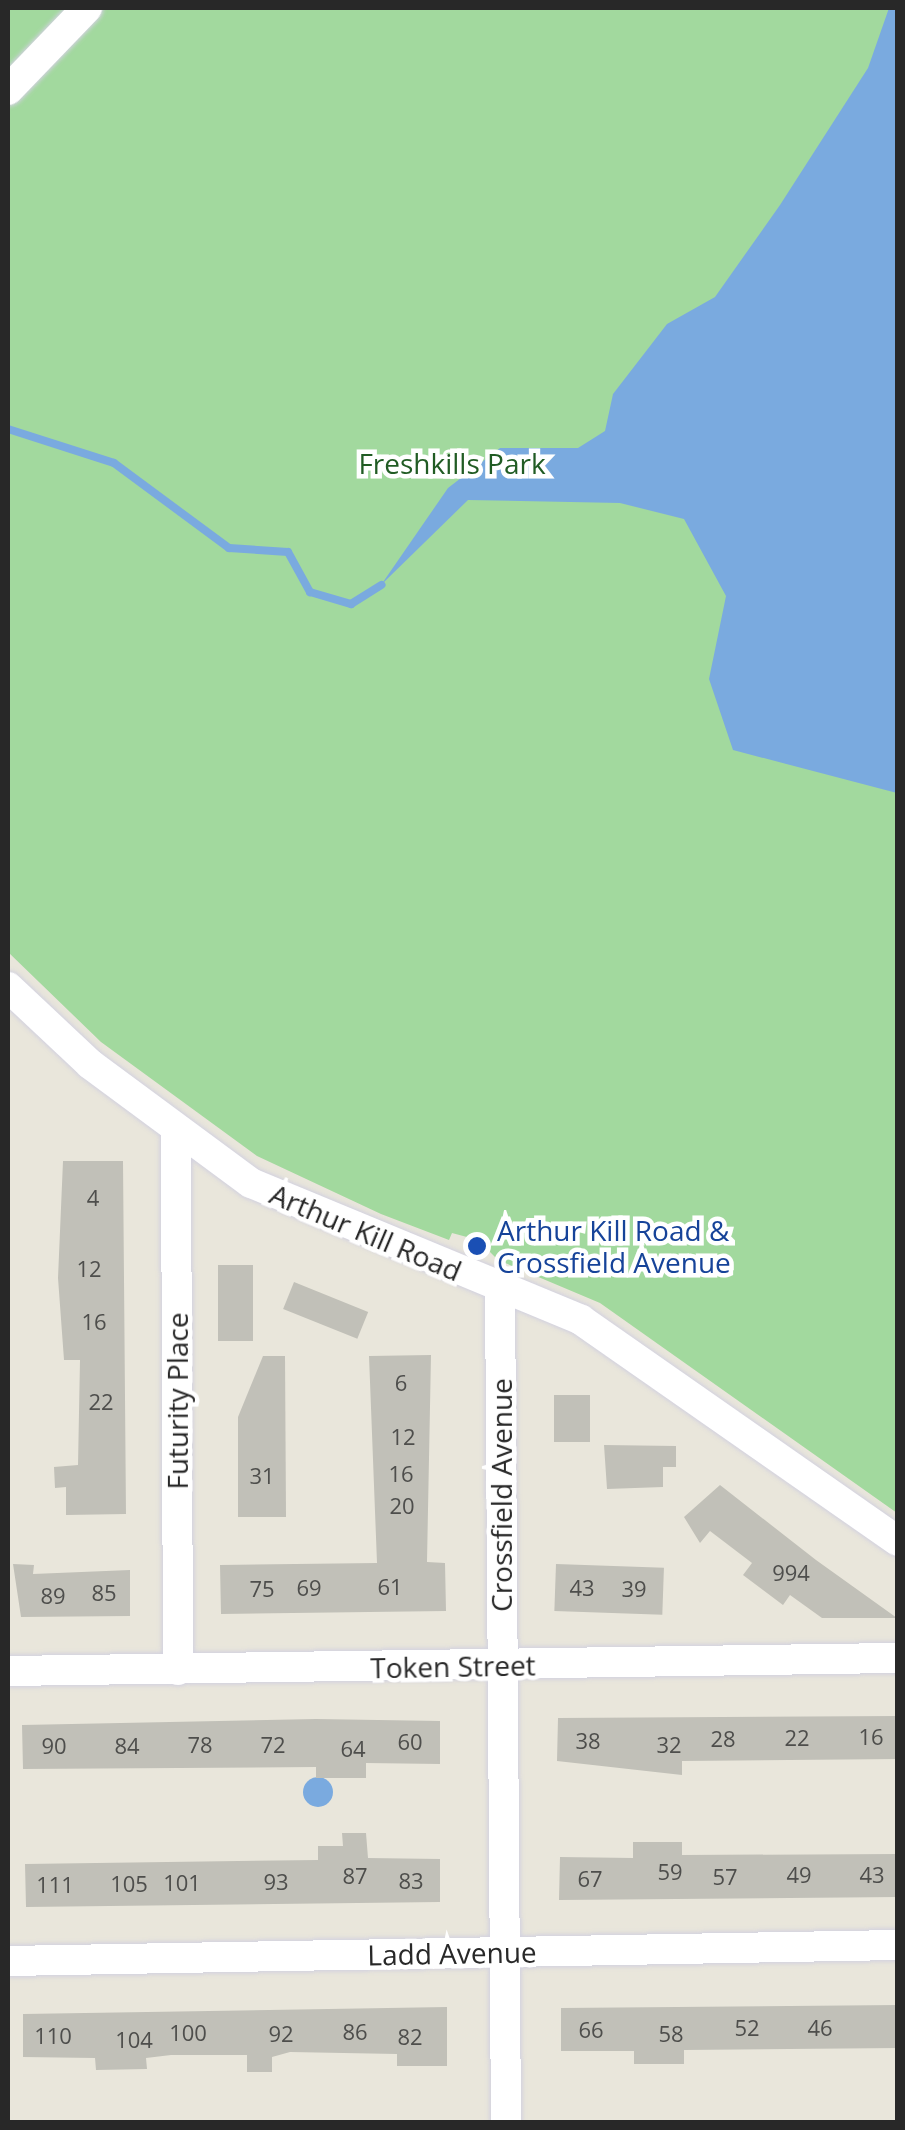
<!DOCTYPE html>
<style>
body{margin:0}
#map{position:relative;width:905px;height:2130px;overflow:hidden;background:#e9e6db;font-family:"Open Sans",sans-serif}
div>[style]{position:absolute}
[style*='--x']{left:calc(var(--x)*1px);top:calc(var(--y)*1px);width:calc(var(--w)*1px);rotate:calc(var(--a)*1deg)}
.green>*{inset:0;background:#a2d99e}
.water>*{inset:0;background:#7aaadf}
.round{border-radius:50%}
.stream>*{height:8px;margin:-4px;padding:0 4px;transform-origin:4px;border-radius:4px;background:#7aaadf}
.building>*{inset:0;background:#c1c0b8;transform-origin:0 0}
.roads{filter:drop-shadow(0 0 2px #d2d1df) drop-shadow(0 0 2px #d2d1df)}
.minor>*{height:30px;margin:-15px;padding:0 15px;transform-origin:15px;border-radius:15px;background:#fff}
.dots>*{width:28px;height:28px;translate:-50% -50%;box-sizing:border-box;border:5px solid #fff;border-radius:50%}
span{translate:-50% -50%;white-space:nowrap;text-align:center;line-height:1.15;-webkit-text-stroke:9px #fff;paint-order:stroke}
.number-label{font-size:22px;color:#4e4e4c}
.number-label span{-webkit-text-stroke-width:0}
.park-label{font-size:28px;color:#215c24}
.transit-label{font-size:28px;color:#164399}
.left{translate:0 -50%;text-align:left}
.street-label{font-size:28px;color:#282828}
.frame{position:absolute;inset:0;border:10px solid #282828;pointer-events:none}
</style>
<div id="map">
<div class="green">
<div style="clip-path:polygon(8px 8px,897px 8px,897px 1513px,600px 1303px,498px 1260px,478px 1240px,452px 1233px,449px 1240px,381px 1214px,257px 1156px,101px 1042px,8px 952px)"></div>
</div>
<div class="water">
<div style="clip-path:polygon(889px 8px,898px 8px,897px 793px,733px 750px,709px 679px,726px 596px,684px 519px,620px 503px,468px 500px,381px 585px,448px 488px,500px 448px,578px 448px,605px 431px,613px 394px,667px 324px,715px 297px,780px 205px,868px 68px)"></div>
<div class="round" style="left:303px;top:1777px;width:30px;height:30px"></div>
</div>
<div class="stream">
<div style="--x:8;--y:429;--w:111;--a:17.8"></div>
<div style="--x:114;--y:463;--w:143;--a:36.5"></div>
<div style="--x:229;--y:548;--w:59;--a:3.9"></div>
<div style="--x:288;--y:552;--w:46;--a:61.2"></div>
<div style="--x:310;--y:592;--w:43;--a:16.3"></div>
<div style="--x:351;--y:604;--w:36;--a:-32"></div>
</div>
<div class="building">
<div style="clip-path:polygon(63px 1161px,123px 1161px,126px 1514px,66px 1515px,66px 1487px,55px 1488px,54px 1467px,78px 1465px,80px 1360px,64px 1360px,58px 1278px)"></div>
<div style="left:218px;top:1265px;width:35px;height:76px"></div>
<div style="left:294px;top:1282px;width:80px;height:29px;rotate:22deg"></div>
<div style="clip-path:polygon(431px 1355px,427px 1562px,445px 1563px,446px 1611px,221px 1614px,220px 1565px,377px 1563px,369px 1356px)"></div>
<div style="clip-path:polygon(263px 1356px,285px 1356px,286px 1517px,238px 1517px,238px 1417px)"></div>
<div style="left:554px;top:1395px;width:36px;height:47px"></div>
<div style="clip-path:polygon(604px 1445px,676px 1446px,676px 1467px,663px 1467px,663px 1487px,607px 1489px)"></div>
<div style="clip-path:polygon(720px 1485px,816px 1560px,897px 1618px,822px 1618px,790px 1595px,783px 1605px,743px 1575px,752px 1563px,710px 1531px,700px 1543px,684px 1517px)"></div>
<div style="clip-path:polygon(13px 1564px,34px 1565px,33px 1574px,130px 1570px,130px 1616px,21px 1617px)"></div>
<div style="left:556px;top:1564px;width:108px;height:47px;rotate:2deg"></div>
<div style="clip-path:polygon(898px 1716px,898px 1759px,682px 1761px,682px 1775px,557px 1761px,558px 1718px)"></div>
<div style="clip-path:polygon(316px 1719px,440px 1721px,440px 1764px,366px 1763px,366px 1778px,316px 1778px,316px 1767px,23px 1769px,22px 1725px)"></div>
<div style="clip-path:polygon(342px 1833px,366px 1833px,368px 1858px,440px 1859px,440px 1902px,26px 1907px,25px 1864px,318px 1860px,318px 1846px,343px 1846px)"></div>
<div style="clip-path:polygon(633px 1842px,682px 1842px,682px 1855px,898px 1854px,898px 1897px,559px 1900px,560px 1857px,633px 1858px)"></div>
<div style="clip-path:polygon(898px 2005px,898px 2048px,684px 2050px,684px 2064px,634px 2064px,634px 2051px,561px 2051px,561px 2008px)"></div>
<div style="clip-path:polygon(447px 2007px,447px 2066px,397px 2066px,397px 2054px,290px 2052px,272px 2057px,272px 2072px,247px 2072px,247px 2055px,171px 2055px,146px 2058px,147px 2069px,96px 2070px,95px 2058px,23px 2057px,23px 2014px)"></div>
</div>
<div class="roads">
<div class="minor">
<div style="--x:8;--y:90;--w:114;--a:-46.1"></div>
<div style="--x:8;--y:987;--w:112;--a:43.2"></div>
<div style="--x:90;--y:1064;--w:200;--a:36.5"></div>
<div style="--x:251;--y:1183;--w:357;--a:22.5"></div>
<div style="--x:581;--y:1320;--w:386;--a:34.9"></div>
<div style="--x:176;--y:1133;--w:537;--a:89.79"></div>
<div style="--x:500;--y:1288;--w:834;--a:89.59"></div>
<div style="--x:8;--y:1671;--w:890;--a:-0.84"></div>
<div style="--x:8;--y:1961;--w:890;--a:-1.03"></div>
</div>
</div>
<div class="dots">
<div style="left:477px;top:1246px;background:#1a4fb4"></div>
</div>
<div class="number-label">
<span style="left:93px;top:1198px">4</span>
<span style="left:89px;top:1269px">12</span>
<span style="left:94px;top:1322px">16</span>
<span style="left:401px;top:1383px">6</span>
<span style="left:101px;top:1402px">22</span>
<span style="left:403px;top:1437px">12</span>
<span style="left:401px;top:1474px">16</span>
<span style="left:262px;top:1476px">31</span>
<span style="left:402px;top:1506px">20</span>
<span style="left:791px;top:1573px">994</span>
<span style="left:390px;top:1587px">61</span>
<span style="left:309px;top:1588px">69</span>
<span style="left:582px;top:1588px">43</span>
<span style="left:262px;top:1589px">75</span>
<span style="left:634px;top:1589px">39</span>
<span style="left:104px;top:1593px">85</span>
<span style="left:53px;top:1596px">89</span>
<span style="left:871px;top:1737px">16</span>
<span style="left:797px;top:1738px">22</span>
<span style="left:723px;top:1739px">28</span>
<span style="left:588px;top:1741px">38</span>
<span style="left:410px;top:1742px">60</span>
<span style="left:200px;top:1745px">78</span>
<span style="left:273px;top:1745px">72</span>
<span style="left:669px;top:1745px">32</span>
<span style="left:54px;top:1746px">90</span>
<span style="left:127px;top:1746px">84</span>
<span style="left:353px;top:1749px">64</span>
<span style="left:670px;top:1872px">59</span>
<span style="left:799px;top:1875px">49</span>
<span style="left:872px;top:1875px">43</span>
<span style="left:355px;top:1876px">87</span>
<span style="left:725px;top:1877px">57</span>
<span style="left:590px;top:1879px">67</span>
<span style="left:411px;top:1881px">83</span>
<span style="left:276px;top:1882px">93</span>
<span style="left:182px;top:1883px">101</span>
<span style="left:129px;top:1884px">105</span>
<span style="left:55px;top:1885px">111</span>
<span style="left:747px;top:2028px">52</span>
<span style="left:820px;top:2028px">46</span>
<span style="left:591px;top:2030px">66</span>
<span style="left:355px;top:2032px">86</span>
<span style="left:188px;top:2033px">100</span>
<span style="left:281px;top:2034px">92</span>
<span style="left:671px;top:2034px">58</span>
<span style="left:53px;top:2036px">110</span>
<span style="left:410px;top:2037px">82</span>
<span style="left:134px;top:2040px">104</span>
</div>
<div class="park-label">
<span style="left:452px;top:463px">Freshkills Park</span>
</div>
<div class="transit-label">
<span class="left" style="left:497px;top:1246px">Arthur Kill Road &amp;<br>Crossfield Avenue</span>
</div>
<div class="street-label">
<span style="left:366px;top:1232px;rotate:23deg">Arthur Kill Road</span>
<span style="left:177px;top:1401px;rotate:-90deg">Futurity Place</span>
<span style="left:501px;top:1495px;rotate:-90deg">Crossfield Avenue</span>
<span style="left:453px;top:1666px;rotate:-1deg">Token Street</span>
<span style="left:452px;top:1953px;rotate:-1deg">Ladd Avenue</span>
</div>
<div class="frame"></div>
</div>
